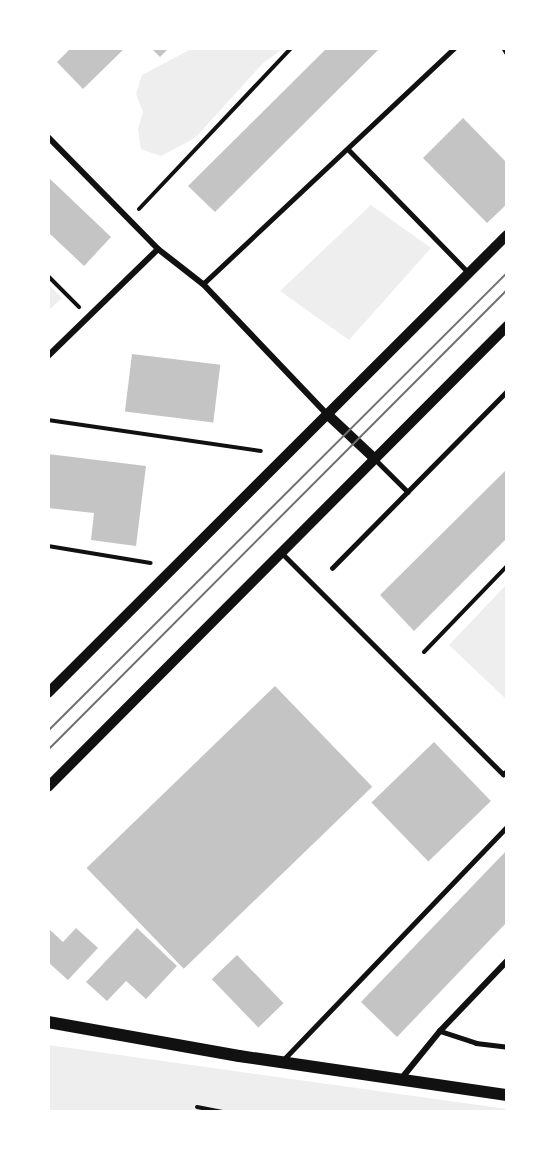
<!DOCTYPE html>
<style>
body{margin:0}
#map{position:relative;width:555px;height:1160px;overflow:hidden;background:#fff;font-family:Raleway,sans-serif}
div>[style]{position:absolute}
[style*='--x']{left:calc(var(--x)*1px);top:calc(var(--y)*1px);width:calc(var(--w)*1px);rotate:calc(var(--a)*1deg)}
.green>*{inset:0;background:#eee}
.building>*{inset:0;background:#c4c4c4;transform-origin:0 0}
.path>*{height:4px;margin:-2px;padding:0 2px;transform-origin:2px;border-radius:2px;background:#111}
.service>*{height:4.5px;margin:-2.25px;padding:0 2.25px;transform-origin:2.25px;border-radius:2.25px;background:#111}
.pedestrian>*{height:5px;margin:-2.5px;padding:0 2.5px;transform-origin:2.5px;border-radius:2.5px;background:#111}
.minor>*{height:6px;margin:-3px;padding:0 3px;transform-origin:3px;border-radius:3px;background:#111}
.tertiary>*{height:10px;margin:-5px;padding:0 5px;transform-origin:5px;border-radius:5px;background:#111}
.secondary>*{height:12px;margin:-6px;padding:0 6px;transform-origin:6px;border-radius:6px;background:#111}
.tram>*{height:1.5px;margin:-0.75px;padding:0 0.75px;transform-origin:0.75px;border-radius:0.75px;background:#707070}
span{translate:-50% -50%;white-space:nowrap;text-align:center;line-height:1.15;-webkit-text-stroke:4.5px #fff;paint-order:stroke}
.frame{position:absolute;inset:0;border:50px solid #fff;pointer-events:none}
</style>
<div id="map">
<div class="green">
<div style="clip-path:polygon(193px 48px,284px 48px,262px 64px,195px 138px,161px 156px,141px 149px,138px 129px,143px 112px,136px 94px,142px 75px)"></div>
<div style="clip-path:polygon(371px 205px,431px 248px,349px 340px,280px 291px)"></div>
<div style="clip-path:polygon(48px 284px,62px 298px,48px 311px)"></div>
<div style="clip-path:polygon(507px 584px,507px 700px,449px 645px)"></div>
<div style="clip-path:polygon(48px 1045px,507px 1109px,507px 1112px,48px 1112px)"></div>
</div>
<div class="building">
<div style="clip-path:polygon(71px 48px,125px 48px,83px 89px,57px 62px)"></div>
<div style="clip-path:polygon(151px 48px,169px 48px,160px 57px)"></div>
<div style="clip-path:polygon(327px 48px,380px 48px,215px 212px,188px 186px)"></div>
<div style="clip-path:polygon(463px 118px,507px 163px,507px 204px,487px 223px,423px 158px)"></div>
<div style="clip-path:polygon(48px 177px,111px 237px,84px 266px,48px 232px)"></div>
<div style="left:132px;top:354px;width:89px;height:58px;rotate:7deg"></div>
<div style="clip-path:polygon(48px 454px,146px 466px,136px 546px,91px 540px,94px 513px,48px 508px)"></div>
<div style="clip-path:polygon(507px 469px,507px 538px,414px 631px,380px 595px)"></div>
<div style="left:275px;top:686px;width:140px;height:262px;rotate:46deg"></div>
<div style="left:434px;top:742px;width:82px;height:87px;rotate:46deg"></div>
<div style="clip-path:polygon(507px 850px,507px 922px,397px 1037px,361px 1002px)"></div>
<div style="clip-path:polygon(48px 928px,63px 942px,76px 928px,98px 948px,68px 980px,48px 962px)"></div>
<div style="clip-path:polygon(137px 928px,177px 966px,146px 999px,126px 981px,107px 1001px,86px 982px)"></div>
<div style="left:237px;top:955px;width:67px;height:35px;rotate:46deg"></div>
</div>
<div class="path">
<div style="--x:139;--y:209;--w:221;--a:-46.6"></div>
<div style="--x:48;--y:276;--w:44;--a:45"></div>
<div style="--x:48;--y:420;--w:215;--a:8.3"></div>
<div style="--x:48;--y:546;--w:104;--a:9.4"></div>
<div style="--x:424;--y:652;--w:120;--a:-46"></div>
<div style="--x:197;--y:1107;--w:26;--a:11"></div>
</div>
<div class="service">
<div style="--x:504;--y:48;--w:6;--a:59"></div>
<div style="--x:349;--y:150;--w:172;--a:45.7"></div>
<div style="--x:203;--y:284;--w:345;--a:-43.2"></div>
<div style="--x:376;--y:460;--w:45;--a:45"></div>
<div style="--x:282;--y:553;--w:313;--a:45"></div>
<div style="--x:503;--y:774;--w:5;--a:-37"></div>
<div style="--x:332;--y:568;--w:249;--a:-45.3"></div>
<div style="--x:440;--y:1031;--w:38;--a:18"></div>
<div style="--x:476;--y:1043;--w:31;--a:7"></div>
</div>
<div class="pedestrian">
<div style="--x:282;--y:1061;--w:325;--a:-46.2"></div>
</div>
<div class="minor">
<div style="--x:48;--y:137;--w:157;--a:45.5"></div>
<div style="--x:158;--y:249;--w:57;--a:37.9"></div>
<div style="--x:203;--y:284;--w:180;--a:46.4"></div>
<div style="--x:48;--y:356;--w:153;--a:-44.2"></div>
<div style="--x:401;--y:1079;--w:62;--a:-50.9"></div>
<div style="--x:440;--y:1031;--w:97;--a:-46.3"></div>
</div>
<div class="tertiary">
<div style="--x:327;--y:414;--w:63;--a:43.1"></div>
<div style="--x:48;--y:693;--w:648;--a:-44.94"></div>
<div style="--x:48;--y:787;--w:651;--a:-45.12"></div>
</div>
<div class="secondary">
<div style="--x:48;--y:1022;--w:194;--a:10.1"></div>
<div style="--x:239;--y:1056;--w:271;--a:8.3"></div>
</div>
<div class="tram">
<div style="--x:48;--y:731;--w:648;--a:-44.94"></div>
<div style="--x:48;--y:750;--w:650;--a:-45.06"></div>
</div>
<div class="frame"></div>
</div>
